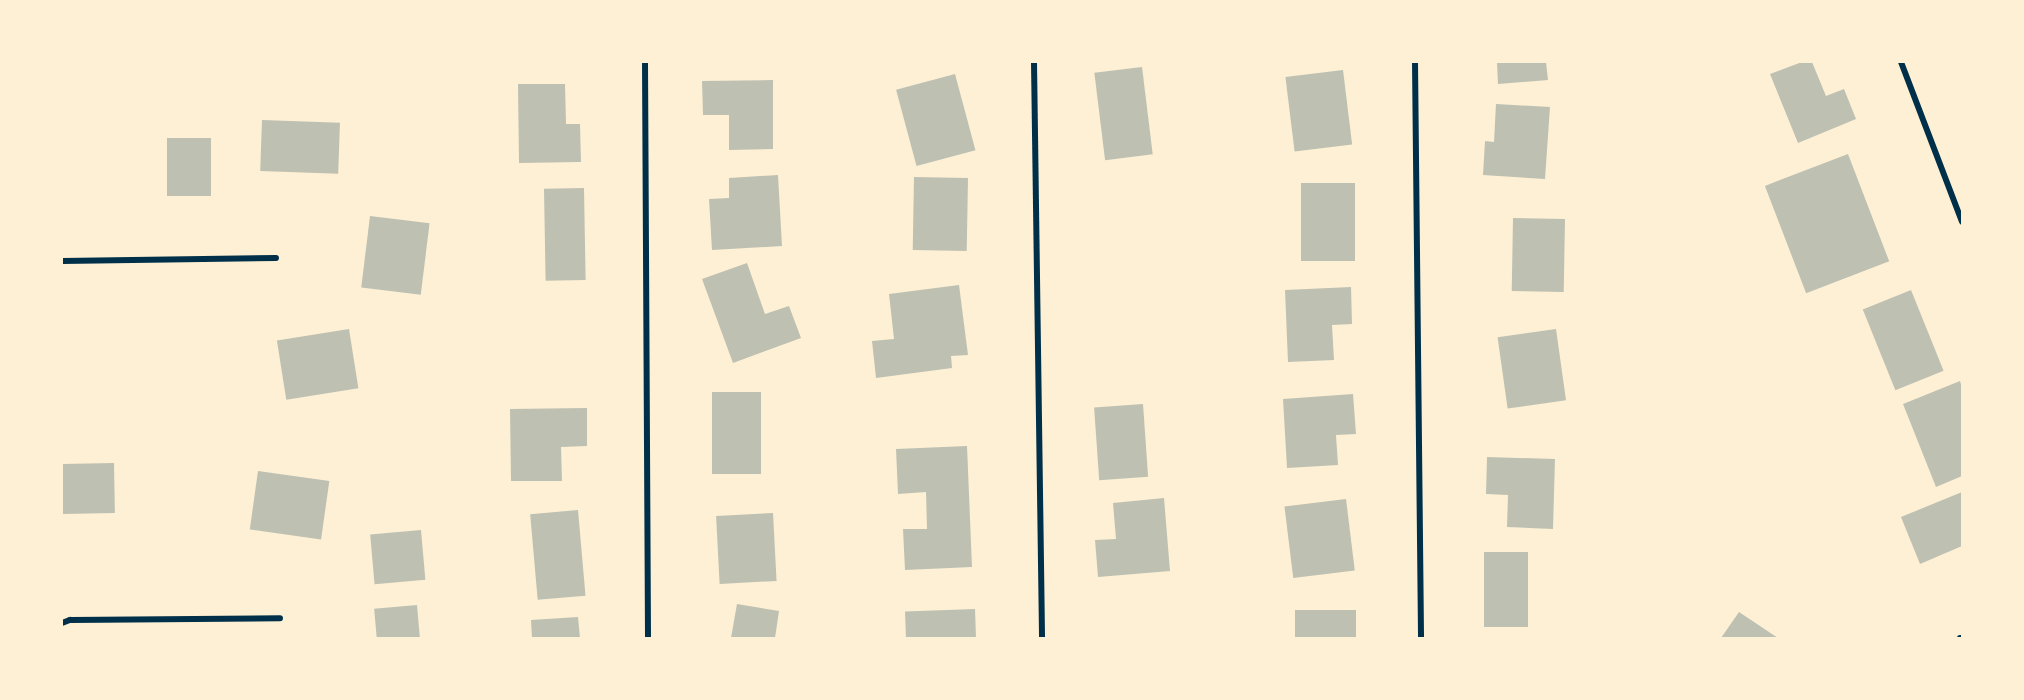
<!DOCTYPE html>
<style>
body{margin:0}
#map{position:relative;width:2024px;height:700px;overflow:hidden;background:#fdf0d5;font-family:Rubik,sans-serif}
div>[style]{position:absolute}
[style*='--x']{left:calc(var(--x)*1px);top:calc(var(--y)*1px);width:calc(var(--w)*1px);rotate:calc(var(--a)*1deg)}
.building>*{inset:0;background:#bec0b2;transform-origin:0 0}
.minor>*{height:6px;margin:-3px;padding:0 3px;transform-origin:3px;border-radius:3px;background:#003049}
span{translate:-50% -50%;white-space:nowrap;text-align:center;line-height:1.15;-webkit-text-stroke:4.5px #fdf0d5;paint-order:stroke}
.frame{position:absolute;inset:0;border:63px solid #fdf0d5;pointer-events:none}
</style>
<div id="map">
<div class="building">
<div style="clip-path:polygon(1497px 62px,1546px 62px,1548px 80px,1498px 84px)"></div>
<div style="clip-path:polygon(1802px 62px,1812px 62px,1826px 96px,1844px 89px,1856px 119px,1798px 143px,1770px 74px)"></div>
<div style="left:1142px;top:67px;width:88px;height:48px;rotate:83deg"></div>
<div style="left:1343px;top:70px;width:75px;height:58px;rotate:83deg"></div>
<div style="left:955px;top:74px;width:79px;height:61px;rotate:75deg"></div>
<div style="clip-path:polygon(773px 80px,773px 149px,729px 150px,729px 115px,703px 115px,702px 81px)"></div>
<div style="clip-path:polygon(518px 84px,565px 84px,566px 124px,580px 124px,581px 162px,519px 163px)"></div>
<div style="clip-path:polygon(1496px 104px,1550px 107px,1545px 179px,1483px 175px,1485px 141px,1494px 142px)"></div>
<div style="left:262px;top:120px;width:78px;height:51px;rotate:2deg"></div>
<div style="left:167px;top:138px;width:44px;height:58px"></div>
<div style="left:1848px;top:154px;width:115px;height:89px;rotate:69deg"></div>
<div style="clip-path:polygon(778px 175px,782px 246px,712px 250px,709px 199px,729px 198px,729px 178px)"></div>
<div style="left:914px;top:177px;width:54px;height:73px;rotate:1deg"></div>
<div style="left:1301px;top:183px;width:54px;height:78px"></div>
<div style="left:584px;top:188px;width:92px;height:40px;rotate:89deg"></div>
<div style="left:370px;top:216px;width:60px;height:72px;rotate:7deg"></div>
<div style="left:1513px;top:218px;width:52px;height:73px;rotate:1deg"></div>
<div style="clip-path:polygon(747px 263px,765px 314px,789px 306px,801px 338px,733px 363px,702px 279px)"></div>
<div style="clip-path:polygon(959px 285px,968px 355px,951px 356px,952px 368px,876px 378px,872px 341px,894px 339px,889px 294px)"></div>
<div style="clip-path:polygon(1351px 287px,1352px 324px,1332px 325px,1334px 360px,1288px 362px,1285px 290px)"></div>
<div style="left:1911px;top:290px;width:87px;height:52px;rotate:68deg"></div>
<div style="left:349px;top:329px;width:60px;height:73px;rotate:81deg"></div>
<div style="left:1556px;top:329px;width:72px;height:59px;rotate:82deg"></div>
<div style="clip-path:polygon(1960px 381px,1962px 388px,1962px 476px,1936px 487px,1903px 404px)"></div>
<div style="left:712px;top:392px;width:49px;height:82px"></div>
<div style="clip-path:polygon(1353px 394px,1356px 434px,1336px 435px,1338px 465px,1287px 468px,1283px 399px)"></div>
<div style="left:1143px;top:404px;width:73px;height:49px;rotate:86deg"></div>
<div style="clip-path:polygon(587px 408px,587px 446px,561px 447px,562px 481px,511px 481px,510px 409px)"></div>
<div style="clip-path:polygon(967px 446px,972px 567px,905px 570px,903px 529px,927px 529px,926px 492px,898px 494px,896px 449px)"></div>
<div style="clip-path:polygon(1487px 457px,1555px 459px,1553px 529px,1507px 527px,1508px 495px,1486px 494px)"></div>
<div style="left:114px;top:463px;width:50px;height:52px;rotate:89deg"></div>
<div style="left:258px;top:471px;width:72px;height:59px;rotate:8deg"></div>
<div style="clip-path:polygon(1962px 492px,1962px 546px,1920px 564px,1901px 517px)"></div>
<div style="clip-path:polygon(1164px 498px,1170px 571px,1098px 577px,1095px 540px,1116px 539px,1113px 503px)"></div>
<div style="left:1346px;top:499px;width:72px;height:62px;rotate:83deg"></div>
<div style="left:578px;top:510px;width:86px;height:48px;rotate:85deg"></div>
<div style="left:773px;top:513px;width:68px;height:57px;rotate:87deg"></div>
<div style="left:421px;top:530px;width:50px;height:51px;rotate:85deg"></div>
<div style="left:1528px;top:552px;width:75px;height:44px;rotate:90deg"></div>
<div style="clip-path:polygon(737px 604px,779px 611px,775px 638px,731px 638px)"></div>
<div style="left:417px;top:605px;width:33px;height:43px;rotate:85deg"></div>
<div style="left:975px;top:609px;width:29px;height:70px;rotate:88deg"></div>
<div style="left:1356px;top:610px;width:28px;height:61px;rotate:90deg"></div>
<div style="clip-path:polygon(1739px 612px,1778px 638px,1721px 638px)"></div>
<div style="clip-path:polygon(578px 617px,580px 638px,532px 638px,531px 620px)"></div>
</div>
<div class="minor">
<div style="--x:645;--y:62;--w:576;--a:89.7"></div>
<div style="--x:1034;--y:62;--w:576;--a:89.2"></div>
<div style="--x:1415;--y:62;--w:576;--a:89.4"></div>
<div style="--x:1901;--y:62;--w:171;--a:69.1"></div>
<div style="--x:62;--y:261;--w:214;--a:-0.8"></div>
<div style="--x:62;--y:623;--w:9;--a:-21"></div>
<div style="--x:70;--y:620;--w:210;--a:-0.5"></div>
<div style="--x:1960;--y:638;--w:2;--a:0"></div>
</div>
<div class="frame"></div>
</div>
